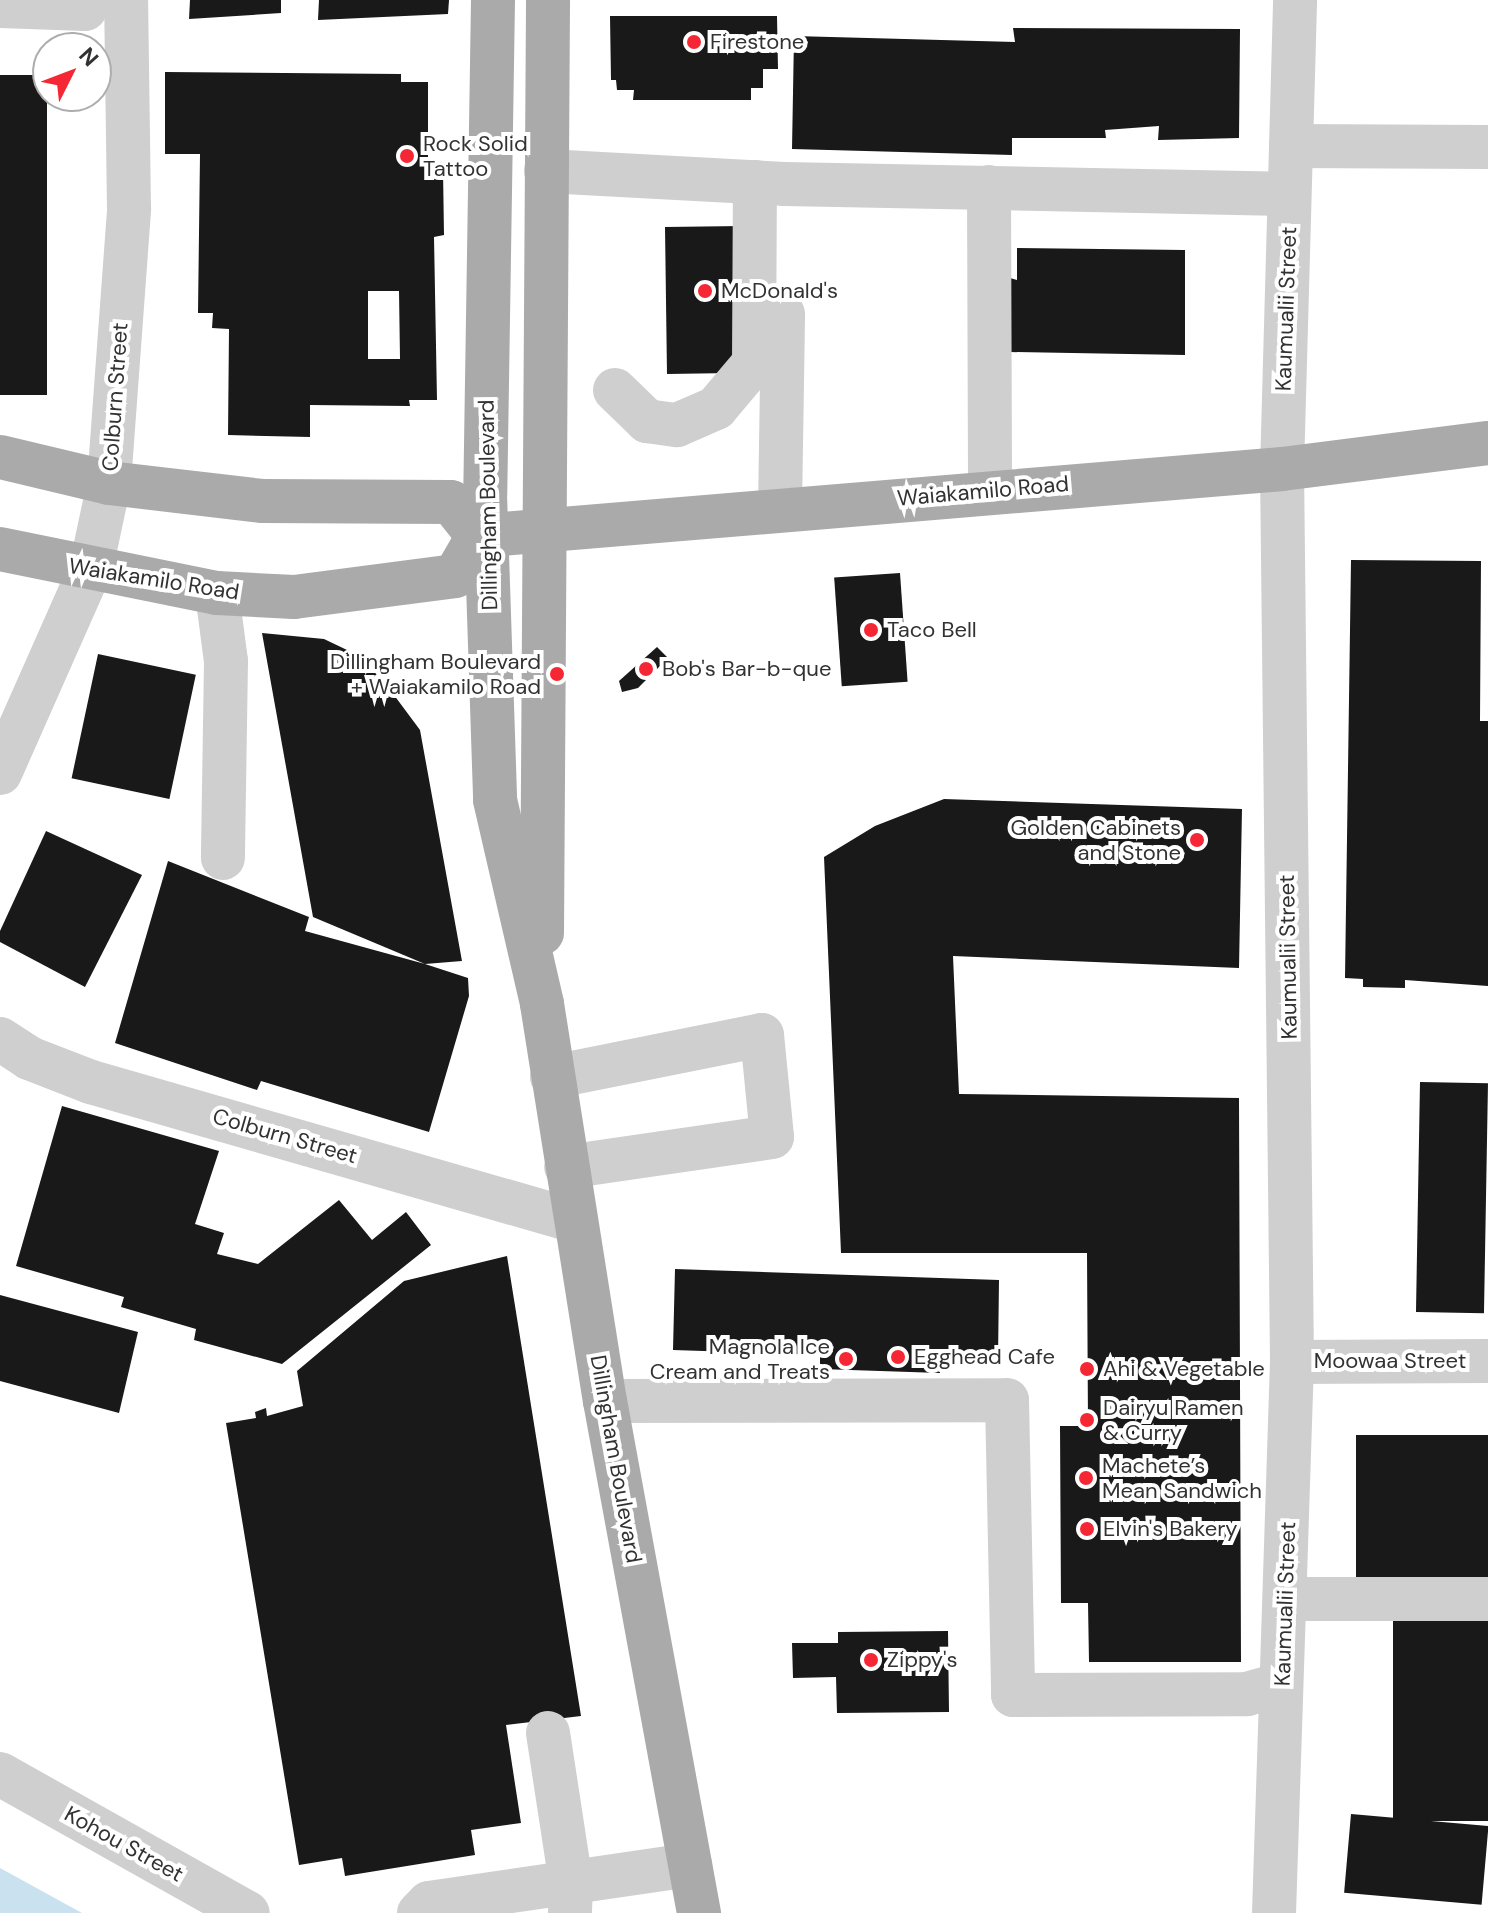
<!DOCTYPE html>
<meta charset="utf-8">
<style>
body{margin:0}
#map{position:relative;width:1488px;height:1913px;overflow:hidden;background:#fff;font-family:"DM Sans",sans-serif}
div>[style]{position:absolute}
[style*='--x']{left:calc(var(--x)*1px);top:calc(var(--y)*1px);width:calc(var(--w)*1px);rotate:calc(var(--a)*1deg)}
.water>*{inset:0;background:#cae1f0}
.building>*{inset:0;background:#191919;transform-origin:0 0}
.minor>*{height:44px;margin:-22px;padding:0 22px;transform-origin:22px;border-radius:22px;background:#cfcfcf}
.major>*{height:44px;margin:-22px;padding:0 22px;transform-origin:22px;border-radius:22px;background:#aaa}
.dots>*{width:22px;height:22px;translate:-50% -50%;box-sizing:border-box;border:4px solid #fff;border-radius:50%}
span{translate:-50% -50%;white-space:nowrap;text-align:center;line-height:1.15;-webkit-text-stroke:8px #fff;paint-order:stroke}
.poi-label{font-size:22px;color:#323232}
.left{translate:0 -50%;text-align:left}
.right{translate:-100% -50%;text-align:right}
.street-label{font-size:22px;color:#323232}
.north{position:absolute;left:32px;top:32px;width:80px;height:80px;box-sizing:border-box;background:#fff;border:2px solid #adadad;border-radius:50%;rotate:48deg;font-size:22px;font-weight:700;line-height:32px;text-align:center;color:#323232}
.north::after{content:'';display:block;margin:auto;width:28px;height:36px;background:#f62734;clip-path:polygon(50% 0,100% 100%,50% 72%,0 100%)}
</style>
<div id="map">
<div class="water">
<div style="clip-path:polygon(0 1868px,82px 1913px,0 1913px)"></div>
</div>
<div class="building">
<div style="clip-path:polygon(190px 0,281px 0,281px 13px,189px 19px)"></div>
<div style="clip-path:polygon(319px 0,449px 0,448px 14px,318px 20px)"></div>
<div style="clip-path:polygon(610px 16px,777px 16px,778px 69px,763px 69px,763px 88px,751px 88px,751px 100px,633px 100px,634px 90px,617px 90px,616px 80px,611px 80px)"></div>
<div style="clip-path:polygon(1013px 28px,1240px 29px,1239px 138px,1158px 140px,1159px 126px,1105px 130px,1106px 138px,1012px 138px,1012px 155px,792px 149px,794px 36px,1015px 42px)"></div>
<div style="clip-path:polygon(evenodd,165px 72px,401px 74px,401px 82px,428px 82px,428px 169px,443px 169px,444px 235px,434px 237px,437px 400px,409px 400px,410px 406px,310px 405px,310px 437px,228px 435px,229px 329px,212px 328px,213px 313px,198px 313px,200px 154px,165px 154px,165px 72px,368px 291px,399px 291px,400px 359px,368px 359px,368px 291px)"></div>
<div style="left:0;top:75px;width:47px;height:320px"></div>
<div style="clip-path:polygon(742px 226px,732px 373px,667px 374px,665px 227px)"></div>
<div style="clip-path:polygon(1017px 248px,1185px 250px,1185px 355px,1010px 352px,1010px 278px,1017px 280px)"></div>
<div style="clip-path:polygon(1351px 560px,1481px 561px,1480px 721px,1488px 721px,1488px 986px,1405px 980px,1405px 988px,1363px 987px,1363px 979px,1345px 978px)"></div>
<div style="left:900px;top:573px;width:109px;height:66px;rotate:86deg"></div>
<div style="clip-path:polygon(262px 633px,324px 639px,368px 660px,420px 730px,462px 961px,425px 964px,468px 978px,469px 996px,429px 1132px,261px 1081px,257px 1090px,115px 1043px,168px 861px,309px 917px,305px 931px,425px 964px,313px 917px)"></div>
<div style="clip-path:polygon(657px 647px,668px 658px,638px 688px,622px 692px,619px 681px)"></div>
<div style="left:98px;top:654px;width:100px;height:127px;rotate:12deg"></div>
<div style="clip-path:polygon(944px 799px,1242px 809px,1239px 968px,953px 956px,959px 1094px,1239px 1098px,1241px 1662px,1089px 1662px,1088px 1603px,1061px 1603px,1060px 1426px,1088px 1426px,1087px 1253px,841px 1253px,824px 857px,875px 826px)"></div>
<div style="clip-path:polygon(46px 831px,142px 875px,85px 987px,0 942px,0 931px)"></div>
<div style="left:1420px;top:1082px;width:68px;height:230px;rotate:1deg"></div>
<div style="clip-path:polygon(62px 1106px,219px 1151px,195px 1224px,224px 1233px,217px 1254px,258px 1264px,339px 1200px,372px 1240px,406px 1212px,431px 1245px,282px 1364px,194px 1340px,196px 1329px,121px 1307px,124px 1297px,16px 1266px)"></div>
<div style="clip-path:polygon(507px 1256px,581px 1716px,506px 1725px,521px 1823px,471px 1830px,475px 1855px,345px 1876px,342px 1858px,299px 1865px,226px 1423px,256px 1418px,255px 1412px,266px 1408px,267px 1416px,303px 1406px,297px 1371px,404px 1281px)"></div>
<div style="clip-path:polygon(675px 1269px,999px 1280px,998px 1360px,941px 1358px,940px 1373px,820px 1369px,820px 1355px,673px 1350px)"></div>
<div style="clip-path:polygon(0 1295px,138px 1332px,119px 1413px,0 1381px)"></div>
<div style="left:1356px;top:1435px;width:132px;height:154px"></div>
<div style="left:1488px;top:1613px;width:208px;height:95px;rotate:90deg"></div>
<div style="clip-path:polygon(948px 1631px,949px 1712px,837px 1713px,836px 1677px,793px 1678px,792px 1643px,838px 1643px,838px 1632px)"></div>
<div style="left:1351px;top:1814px;width:138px;height:79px;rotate:5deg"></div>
</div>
<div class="minor">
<div style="--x:0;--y:6;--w:85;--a:2"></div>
<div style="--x:85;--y:9;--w:9;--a:-90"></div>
<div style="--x:1291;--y:146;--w:197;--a:0.3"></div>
<div style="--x:546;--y:171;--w:238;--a:3.1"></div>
<div style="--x:784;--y:184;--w:505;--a:1.13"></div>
<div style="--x:989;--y:187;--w:302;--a:89.8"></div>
<div style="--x:615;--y:390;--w:45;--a:44.1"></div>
<div style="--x:647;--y:421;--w:30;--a:8"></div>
<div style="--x:677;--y:425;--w:43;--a:-23.6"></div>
<div style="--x:716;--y:408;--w:59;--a:-49.8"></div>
<div style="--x:754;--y:363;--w:181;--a:-89.7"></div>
<div style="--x:780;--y:509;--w:195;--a:-89.1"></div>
<div style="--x:217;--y:593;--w:69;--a:82.5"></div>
<div style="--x:226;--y:661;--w:197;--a:90.9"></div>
<div style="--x:0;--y:773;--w:224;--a:-66.1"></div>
<div style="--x:91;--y:568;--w:87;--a:-78"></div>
<div style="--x:109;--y:483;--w:275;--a:-85.8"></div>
<div style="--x:129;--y:209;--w:209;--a:-90.8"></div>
<div style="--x:0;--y:1039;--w:35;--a:33"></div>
<div style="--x:29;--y:1058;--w:66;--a:21.2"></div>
<div style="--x:91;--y:1082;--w:504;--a:16.02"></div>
<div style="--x:552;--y:1077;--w:214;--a:-11.3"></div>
<div style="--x:762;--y:1035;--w:102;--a:84.4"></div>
<div style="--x:772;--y:1137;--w:208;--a:171.7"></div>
<div style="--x:1292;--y:1362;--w:196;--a:-0.3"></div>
<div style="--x:605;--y:1401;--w:402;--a:-0.1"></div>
<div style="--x:1007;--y:1400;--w:295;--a:88.8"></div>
<div style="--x:1013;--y:1695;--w:234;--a:-0.2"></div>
<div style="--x:1247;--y:1694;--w:35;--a:-16"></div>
<div style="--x:1287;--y:1599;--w:201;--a:0"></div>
<div style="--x:548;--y:1733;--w:152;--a:81.3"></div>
<div style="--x:571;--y:1883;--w:29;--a:92"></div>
<div style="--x:0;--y:1774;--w:284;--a:29.3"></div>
<div style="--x:419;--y:1913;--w:14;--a:-45"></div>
<div style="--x:429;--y:1903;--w:264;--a:-8.3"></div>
<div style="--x:1274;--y:1913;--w:551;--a:-88.13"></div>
<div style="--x:1292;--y:1362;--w:893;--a:-90.64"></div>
<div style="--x:1282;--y:469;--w:469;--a:-88.4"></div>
</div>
<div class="major">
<div style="--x:493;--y:0;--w:494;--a:90.9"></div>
<div style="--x:485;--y:494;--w:306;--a:88.1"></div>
<div style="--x:495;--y:800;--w:209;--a:77"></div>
<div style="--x:542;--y:1004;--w:402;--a:81"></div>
<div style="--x:605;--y:1401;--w:521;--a:79.6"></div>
<div style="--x:0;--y:457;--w:112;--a:13.4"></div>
<div style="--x:109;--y:483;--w:154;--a:6.7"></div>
<div style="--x:262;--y:501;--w:189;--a:0.3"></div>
<div style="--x:451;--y:502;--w:43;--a:51.5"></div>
<div style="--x:478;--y:536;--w:807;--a:-4.76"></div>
<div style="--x:1282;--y:469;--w:208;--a:-7.2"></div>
<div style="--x:0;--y:549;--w:221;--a:11.5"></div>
<div style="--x:217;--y:593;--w:77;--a:3"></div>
<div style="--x:294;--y:597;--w:162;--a:-7.4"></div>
<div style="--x:455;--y:576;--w:46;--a:-60.1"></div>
<div style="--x:542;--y:933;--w:933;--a:-89.63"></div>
</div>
<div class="dots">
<div style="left:694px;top:42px;background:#f62734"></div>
<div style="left:407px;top:156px;background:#f62734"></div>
<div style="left:705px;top:291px;background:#f62734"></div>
<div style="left:871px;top:630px;background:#f62734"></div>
<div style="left:646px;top:669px;background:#f62734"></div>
<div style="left:557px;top:674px;background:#f62734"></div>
<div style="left:1197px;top:840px;background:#f62734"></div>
<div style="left:898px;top:1357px;background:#f62734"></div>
<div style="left:846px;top:1359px;background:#f62734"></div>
<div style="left:1087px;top:1369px;background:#f62734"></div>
<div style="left:1087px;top:1420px;background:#f62734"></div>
<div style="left:1086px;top:1478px;background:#f62734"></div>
<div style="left:1087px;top:1529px;background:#f62734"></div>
<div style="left:871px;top:1660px;background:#f62734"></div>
</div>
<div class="poi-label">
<span class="left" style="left:710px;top:42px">Firestone</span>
<span class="left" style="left:423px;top:156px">Rock Solid<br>Tattoo</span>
<span class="left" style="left:721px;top:291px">McDonald's</span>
<span class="left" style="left:887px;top:630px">Taco Bell</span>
<span class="right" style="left:541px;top:674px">Dillingham Boulevard<br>+ Waiakamilo Road</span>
<span class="left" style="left:662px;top:669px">Bob's Bar-b-que</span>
<span class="right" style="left:1181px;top:840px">Golden Cabinets<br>and Stone</span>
<span class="right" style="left:830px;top:1359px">Magnola Ice<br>Cream and Treats</span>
<span class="left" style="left:914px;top:1357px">Egghead Cafe</span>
<span class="left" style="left:1103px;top:1369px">Ahi &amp; Vegetable</span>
<span class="left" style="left:1103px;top:1420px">Dairyu Ramen<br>&amp; Curry</span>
<span class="left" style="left:1102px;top:1478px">Machete’s<br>Mean Sandwich</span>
<span class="left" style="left:1103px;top:1529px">Elvin's Bakery</span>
<span class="left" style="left:887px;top:1660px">Zippy's</span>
</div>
<div class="street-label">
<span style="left:1286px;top:309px;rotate:-88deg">Kaumualii Street</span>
<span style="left:115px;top:397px;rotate:-86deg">Colburn Street</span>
<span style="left:983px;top:491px;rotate:-5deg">Waiakamilo Road</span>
<span style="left:488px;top:505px;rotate:-91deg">Dillingham Boulevard</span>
<span style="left:154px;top:579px;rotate:9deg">Waiakamilo Road</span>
<span style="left:1288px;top:957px;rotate:-91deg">Kaumualii Street</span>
<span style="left:285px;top:1136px;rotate:16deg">Colburn Street</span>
<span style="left:1390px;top:1361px">Moowaa Street</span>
<span style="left:616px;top:1459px;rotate:80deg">Dillingham Boulevard</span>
<span style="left:1285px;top:1604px;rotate:-88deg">Kaumualii Street</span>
<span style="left:124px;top:1844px;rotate:29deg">Kohou Street</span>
</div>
<div class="north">N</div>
</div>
